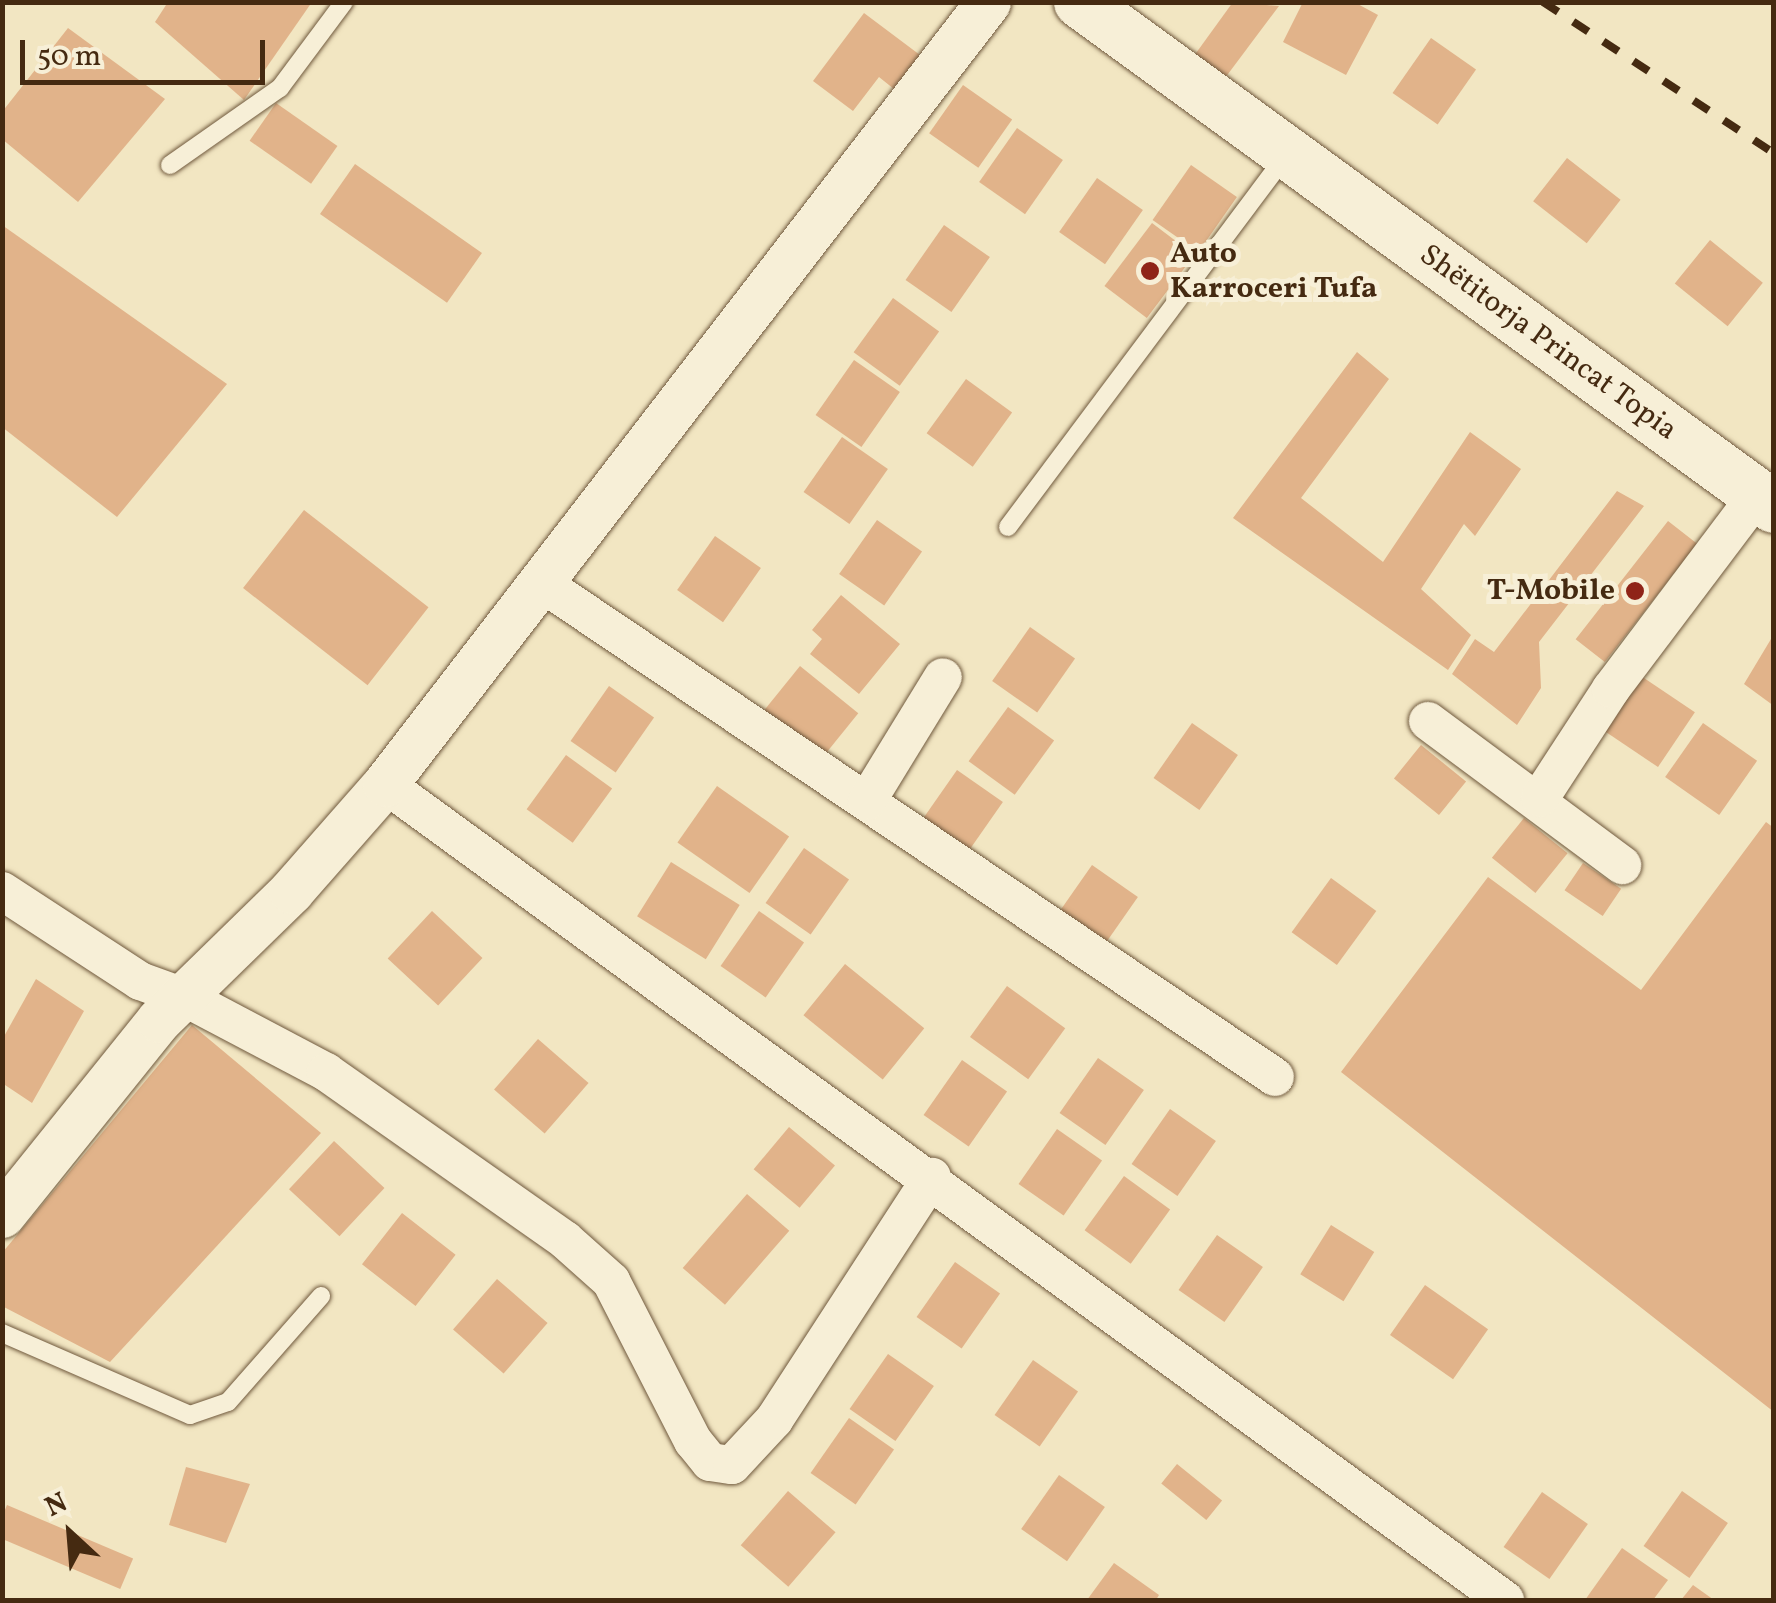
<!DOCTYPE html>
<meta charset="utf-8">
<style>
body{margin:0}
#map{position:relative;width:1776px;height:1603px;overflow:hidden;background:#f2e6c2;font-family:Vollkorn,serif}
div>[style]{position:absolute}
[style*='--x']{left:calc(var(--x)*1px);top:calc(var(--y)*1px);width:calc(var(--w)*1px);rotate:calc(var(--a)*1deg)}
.building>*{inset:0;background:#e1b38a;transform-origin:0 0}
.roads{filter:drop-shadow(0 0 2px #70593d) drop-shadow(0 0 2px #70593d)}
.service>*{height:18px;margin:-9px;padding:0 9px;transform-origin:9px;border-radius:9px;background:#f7efd7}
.minor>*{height:38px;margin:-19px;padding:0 19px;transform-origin:19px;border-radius:19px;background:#f7efd7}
.tertiary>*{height:45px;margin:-22.5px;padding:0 22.5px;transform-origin:22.5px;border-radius:22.5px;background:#f7efd7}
.secondary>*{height:52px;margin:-26px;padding:0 26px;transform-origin:26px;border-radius:26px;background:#f7efd7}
.rail>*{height:8px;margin-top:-4px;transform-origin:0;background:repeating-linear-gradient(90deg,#452a11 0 18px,transparent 0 36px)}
.dots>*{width:28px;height:28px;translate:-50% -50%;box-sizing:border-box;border:5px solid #f7efd7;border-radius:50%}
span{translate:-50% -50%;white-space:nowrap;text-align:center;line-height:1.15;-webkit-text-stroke:10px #f7efd7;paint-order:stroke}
.poi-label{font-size:30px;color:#452a11;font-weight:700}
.left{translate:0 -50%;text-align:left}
.right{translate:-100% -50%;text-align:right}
.street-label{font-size:30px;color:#452a11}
.frame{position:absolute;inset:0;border:5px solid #452a11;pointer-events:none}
.north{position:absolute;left:20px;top:1483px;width:100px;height:100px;-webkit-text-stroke:8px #f7efd7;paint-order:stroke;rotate:334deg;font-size:28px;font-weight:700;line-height:40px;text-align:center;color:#452a11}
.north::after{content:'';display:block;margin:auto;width:35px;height:45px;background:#452a11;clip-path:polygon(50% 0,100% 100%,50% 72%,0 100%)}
.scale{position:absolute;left:20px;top:40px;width:245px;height:45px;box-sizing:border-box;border:5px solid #452a11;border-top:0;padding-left:12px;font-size:30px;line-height:35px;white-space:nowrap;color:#452a11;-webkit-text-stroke:8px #f7efd7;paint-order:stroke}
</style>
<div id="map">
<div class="building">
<div style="clip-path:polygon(168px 2px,312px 2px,244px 100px,155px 22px)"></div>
<div style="clip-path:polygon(1233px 2px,1279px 6px,1222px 82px,1191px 60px)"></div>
<div style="clip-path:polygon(1303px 2px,1354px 2px,1378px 15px,1346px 75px,1283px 42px)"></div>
<div style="clip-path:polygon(864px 13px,920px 55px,894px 89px,879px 77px,853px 111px,813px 81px)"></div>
<div style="clip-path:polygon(68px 28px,165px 99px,78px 202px,2px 139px,2px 112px)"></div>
<div style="left:1431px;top:38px;width:55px;height:67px;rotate:35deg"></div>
<div style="left:963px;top:85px;width:60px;height:59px;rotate:35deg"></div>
<div style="left:276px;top:103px;width:75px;height:46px;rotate:35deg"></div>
<div style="left:1017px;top:128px;width:56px;height:66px;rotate:35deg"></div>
<div style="left:1567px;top:158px;width:68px;height:55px;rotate:38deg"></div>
<div style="left:355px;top:164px;width:155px;height:61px;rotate:35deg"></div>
<div style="left:1191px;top:165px;width:56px;height:67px;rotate:35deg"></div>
<div style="left:1097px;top:178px;width:56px;height:66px;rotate:35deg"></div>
<div style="left:1152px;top:223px;width:53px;height:79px;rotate:37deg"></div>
<div style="clip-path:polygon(2px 225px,227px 384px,117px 517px,2px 427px)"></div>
<div style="left:944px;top:225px;width:56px;height:67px;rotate:35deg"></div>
<div style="left:1710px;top:240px;width:68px;height:56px;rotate:39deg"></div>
<div style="left:893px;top:298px;width:57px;height:67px;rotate:36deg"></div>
<div style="clip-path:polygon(1357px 352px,1389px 379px,1301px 498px,1383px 562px,1470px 432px,1521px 469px,1475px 536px,1464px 524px,1421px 589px,1471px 635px,1448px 670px,1233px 518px)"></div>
<div style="left:854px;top:360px;width:56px;height:67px;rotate:35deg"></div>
<div style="left:966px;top:379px;width:57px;height:67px;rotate:36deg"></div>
<div style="left:842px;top:437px;width:56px;height:67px;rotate:35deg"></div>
<div style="clip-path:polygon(1617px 491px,1644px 506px,1539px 642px,1541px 688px,1517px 725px,1452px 674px,1475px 639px,1494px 652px)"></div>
<div style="left:304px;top:510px;width:158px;height:99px;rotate:38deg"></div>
<div style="left:877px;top:520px;width:55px;height:66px;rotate:35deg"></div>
<div style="left:1668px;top:521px;width:37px;height:150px;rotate:38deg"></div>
<div style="left:715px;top:536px;width:56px;height:66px;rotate:35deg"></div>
<div style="clip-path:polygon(841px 595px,900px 644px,859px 694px,810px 654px,822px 639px,812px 630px)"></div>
<div style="left:1030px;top:627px;width:55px;height:66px;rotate:35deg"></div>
<div style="clip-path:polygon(1774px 634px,1774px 706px,1744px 684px)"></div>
<div style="left:800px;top:666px;width:75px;height:62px;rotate:39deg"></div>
<div style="left:1641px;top:676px;width:65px;height:66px;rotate:34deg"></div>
<div style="left:609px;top:686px;width:55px;height:67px;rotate:35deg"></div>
<div style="left:1008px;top:707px;width:57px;height:67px;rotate:36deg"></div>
<div style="left:1192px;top:723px;width:56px;height:67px;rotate:35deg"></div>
<div style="left:1703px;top:723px;width:66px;height:66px;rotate:35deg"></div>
<div style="left:1421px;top:745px;width:58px;height:43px;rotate:39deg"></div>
<div style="left:566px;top:755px;width:57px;height:67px;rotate:36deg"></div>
<div style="left:957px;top:770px;width:56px;height:67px;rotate:35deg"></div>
<div style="left:717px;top:786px;width:88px;height:69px;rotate:35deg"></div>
<div style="left:1524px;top:818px;width:56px;height:51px;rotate:39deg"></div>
<div style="clip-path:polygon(1766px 822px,1774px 828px,1774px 1412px,1341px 1072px,1488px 877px,1641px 990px)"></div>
<div style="left:804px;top:848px;width:55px;height:67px;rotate:35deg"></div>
<div style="left:671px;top:862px;width:81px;height:64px;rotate:32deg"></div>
<div style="left:1583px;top:863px;width:46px;height:33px;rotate:34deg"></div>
<div style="left:1092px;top:865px;width:56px;height:67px;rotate:35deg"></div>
<div style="left:1331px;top:878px;width:56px;height:67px;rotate:36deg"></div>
<div style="left:432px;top:911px;width:69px;height:65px;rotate:43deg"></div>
<div style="left:759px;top:911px;width:55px;height:67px;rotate:35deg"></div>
<div style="left:845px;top:964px;width:102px;height:66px;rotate:39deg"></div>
<div style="clip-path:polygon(36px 979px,84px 1011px,32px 1103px,2px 1083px,2px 1040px)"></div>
<div style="left:1007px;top:986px;width:72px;height:63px;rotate:36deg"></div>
<div style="clip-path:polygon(192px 1025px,321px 1133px,110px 1362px,2px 1306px,2px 1253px)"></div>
<div style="left:538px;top:1039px;width:67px;height:67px;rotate:41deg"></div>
<div style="left:1098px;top:1058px;width:56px;height:67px;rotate:35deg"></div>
<div style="left:962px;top:1060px;width:55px;height:67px;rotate:35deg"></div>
<div style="left:1170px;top:1109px;width:56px;height:67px;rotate:35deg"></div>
<div style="left:789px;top:1127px;width:60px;height:55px;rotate:40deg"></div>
<div style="left:1057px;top:1129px;width:55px;height:67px;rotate:35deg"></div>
<div style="left:334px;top:1141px;width:69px;height:66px;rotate:43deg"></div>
<div style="left:1124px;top:1176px;width:57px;height:67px;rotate:36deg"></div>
<div style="left:747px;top:1194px;width:56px;height:98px;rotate:41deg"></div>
<div style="left:402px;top:1213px;width:68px;height:65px;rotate:38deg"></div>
<div style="left:1331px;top:1225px;width:51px;height:58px;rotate:32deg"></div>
<div style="left:1217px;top:1235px;width:56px;height:67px;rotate:35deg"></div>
<div style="left:955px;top:1262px;width:55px;height:67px;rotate:35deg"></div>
<div style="left:497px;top:1279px;width:67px;height:67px;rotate:41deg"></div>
<div style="left:1425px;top:1285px;width:77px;height:61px;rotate:35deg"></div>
<div style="left:888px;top:1354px;width:56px;height:67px;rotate:35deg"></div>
<div style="left:1033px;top:1360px;width:55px;height:67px;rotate:35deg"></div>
<div style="left:849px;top:1418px;width:55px;height:67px;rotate:35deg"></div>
<div style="left:1177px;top:1464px;width:58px;height:25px;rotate:39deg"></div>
<div style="clip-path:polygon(186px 1467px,250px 1484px,226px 1543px,169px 1525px)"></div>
<div style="left:1059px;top:1475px;width:56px;height:66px;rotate:35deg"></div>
<div style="left:788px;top:1491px;width:63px;height:72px;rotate:41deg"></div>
<div style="left:1682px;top:1491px;width:56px;height:67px;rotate:35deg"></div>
<div style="left:1542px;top:1492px;width:56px;height:67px;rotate:35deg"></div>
<div style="left:7px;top:1505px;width:137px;height:33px;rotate:23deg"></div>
<div style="clip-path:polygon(1622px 1548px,1668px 1580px,1653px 1600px,1585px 1600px)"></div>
<div style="clip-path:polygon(1114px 1563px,1159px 1595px,1156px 1600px,1087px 1600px)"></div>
<div style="clip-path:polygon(1693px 1585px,1714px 1600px,1681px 1600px)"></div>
</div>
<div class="roads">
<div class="service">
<div style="--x:170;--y:165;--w:134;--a:-35"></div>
<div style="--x:280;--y:88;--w:107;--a:-53.3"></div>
<div style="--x:1008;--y:527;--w:461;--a:-53.2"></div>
<div style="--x:2;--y:1333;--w:205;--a:23.6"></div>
<div style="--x:190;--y:1415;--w:40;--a:-18.9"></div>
<div style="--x:228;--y:1402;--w:141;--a:-48.7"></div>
</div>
<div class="minor">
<div style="--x:540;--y:582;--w:886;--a:33.96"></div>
<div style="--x:1428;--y:721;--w:242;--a:36.6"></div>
<div style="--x:385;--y:784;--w:1386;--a:36.08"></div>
<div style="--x:1540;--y:798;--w:130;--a:-56.9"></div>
<div style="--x:1611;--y:689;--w:243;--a:-53"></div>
<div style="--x:867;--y:801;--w:145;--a:-58.5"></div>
<div style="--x:2;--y:891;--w:165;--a:33.1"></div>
<div style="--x:140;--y:981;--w:47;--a:20"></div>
<div style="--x:184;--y:997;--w:161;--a:27.8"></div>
<div style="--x:326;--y:1072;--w:292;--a:35.1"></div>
<div style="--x:565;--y:1240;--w:62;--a:41.7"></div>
<div style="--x:611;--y:1281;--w:180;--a:62.9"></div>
<div style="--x:693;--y:1441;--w:27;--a:51"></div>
<div style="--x:710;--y:1462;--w:22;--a:8"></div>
<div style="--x:732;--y:1465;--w:62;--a:-47"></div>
<div style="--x:774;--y:1420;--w:290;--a:-57"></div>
</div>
<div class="tertiary">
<div style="--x:2;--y:1215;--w:250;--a:-51.2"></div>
<div style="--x:159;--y:1020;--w:185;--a:-44.3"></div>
<div style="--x:291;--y:891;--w:142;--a:-48.7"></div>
<div style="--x:385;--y:784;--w:987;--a:-52.36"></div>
</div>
<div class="secondary">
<div style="--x:1080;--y:2;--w:858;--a:36.04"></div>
</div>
</div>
<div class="rail">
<div style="--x:1543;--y:2;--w:276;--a:33.2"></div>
</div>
<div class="dots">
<div style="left:1150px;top:271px;background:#8f2418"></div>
<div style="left:1635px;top:591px;background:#8f2418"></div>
</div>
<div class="poi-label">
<span class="left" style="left:1170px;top:271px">Auto<br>Karroceri Tufa</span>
<span class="right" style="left:1615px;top:591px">T-Mobile</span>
</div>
<div class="street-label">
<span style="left:1548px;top:343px;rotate:36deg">Shëtitorja Princat Topia</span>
</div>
<div class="frame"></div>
<div class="north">N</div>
<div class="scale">50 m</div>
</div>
